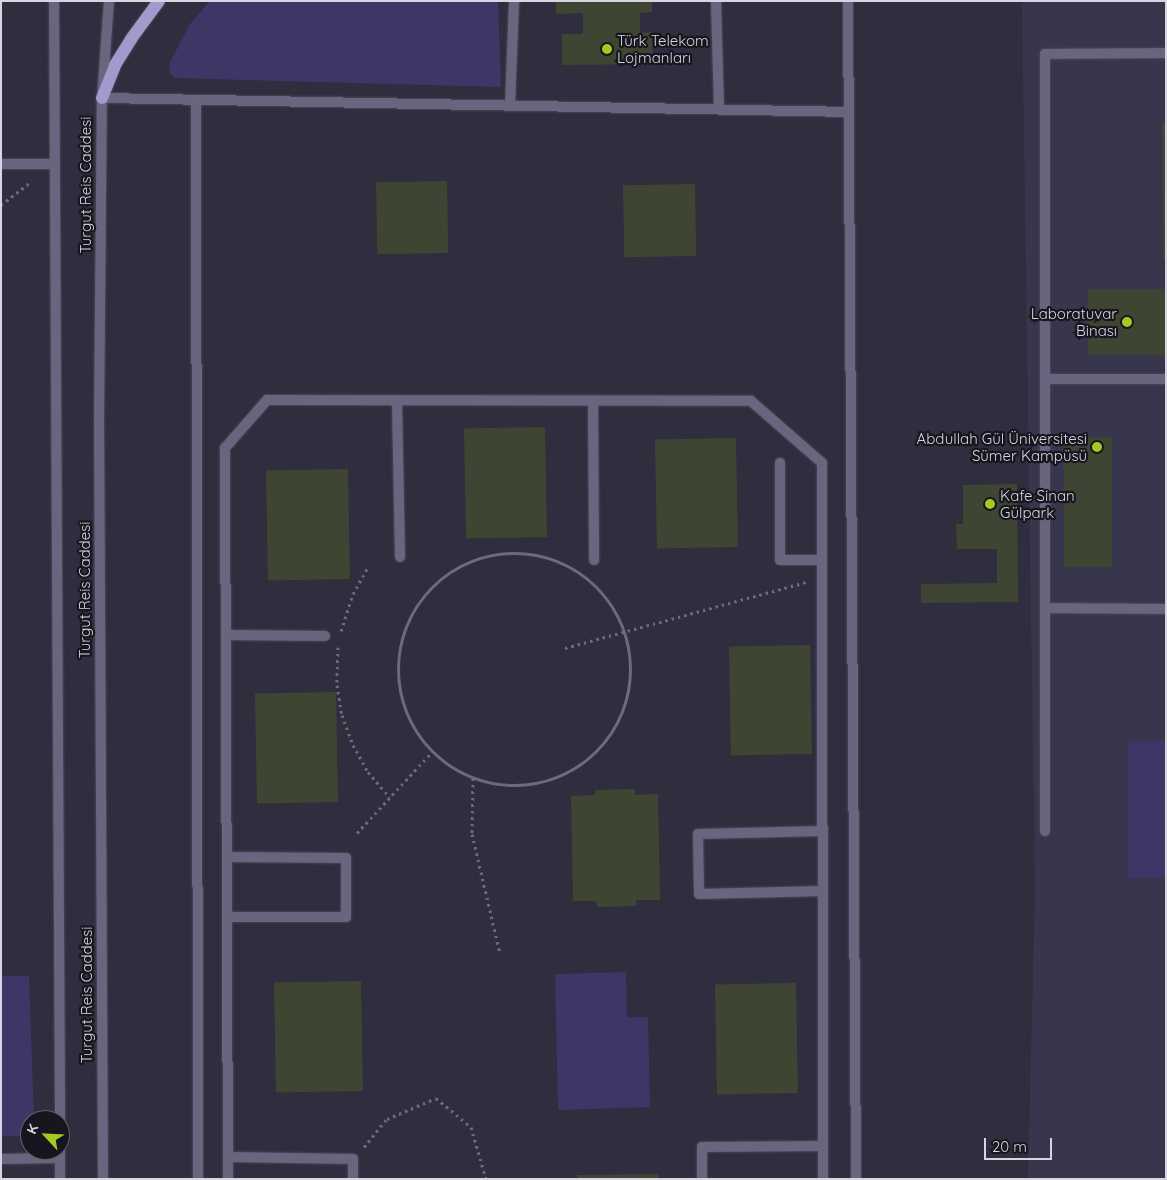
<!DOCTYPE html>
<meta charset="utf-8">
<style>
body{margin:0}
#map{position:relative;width:1167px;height:1180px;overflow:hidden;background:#2f2d3e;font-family:Quicksand,sans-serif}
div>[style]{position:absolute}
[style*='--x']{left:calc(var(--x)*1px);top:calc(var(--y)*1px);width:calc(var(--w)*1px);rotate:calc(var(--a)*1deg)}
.built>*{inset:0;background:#38364c}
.green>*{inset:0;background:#3f3668;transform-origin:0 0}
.building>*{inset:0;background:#3f4533;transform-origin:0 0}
.path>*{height:3px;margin-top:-1.5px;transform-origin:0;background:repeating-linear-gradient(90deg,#6d6b7a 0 2.5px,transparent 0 6.5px)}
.path>.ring{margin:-1.5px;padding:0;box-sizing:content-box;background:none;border:3px solid #6d6b7a;border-radius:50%}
.roads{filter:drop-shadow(0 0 1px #4a4858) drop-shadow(0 0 1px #4a4858)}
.minor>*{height:10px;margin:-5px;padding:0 5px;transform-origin:5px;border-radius:5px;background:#68657e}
.tertiary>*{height:10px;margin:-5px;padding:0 5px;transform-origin:5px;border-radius:5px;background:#68657e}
.primary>*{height:12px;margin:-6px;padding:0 6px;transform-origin:6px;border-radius:6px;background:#a09acd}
.dots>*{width:14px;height:14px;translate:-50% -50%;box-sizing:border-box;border:2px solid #17161e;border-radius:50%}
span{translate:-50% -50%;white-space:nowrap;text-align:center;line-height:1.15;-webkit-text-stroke:4.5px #17161e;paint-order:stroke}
.poi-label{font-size:15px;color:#d6d5e0}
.left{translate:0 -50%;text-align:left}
.right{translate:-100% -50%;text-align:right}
.street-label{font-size:15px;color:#d6d5e0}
.frame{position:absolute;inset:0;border:2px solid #d6d5e0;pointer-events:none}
.north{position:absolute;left:20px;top:1110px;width:50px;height:50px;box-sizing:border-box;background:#17161e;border:1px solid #63626c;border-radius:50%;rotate:295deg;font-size:14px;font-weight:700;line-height:20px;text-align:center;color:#d6d5e0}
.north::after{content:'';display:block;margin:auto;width:18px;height:22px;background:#a4c824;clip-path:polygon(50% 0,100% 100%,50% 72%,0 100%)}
.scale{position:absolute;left:984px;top:1138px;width:68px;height:22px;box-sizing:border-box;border:2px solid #d6d5e0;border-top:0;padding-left:6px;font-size:15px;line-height:18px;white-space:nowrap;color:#d6d5e0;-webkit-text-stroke:4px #17161e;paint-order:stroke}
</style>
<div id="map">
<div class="built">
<div style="clip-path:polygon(1022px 1px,1166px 1px,1166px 1179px,1028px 1179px,1035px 892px)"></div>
</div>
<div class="green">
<div style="clip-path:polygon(210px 1px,498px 1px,501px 87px,175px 78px,170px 73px,169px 64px,190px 24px)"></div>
<div style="left:1128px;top:741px;width:38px;height:137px"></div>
<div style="clip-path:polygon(626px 972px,627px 1017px,648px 1017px,650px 1107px,558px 1110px,555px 974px)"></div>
<div style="clip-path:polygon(1px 976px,29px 976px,34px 1120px,30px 1120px,30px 1136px,1px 1136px)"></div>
</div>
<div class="building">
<div style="clip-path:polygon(556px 1px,652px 1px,652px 12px,640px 13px,640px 33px,652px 32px,653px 64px,562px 65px,562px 34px,583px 34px,583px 13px,556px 14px)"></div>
<div style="clip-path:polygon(1162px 123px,1166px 123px,1166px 259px,1163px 259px)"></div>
<div style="left:447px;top:181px;width:72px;height:71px;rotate:89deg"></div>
<div style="left:695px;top:184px;width:72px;height:72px;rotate:89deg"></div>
<div style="left:1166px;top:289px;width:66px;height:78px;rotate:90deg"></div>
<div style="left:545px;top:427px;width:110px;height:81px;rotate:89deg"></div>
<div style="left:1112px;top:437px;width:130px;height:48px;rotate:90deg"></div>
<div style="left:736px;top:438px;width:109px;height:81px;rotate:89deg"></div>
<div style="left:348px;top:469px;width:110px;height:82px;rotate:89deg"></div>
<div style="clip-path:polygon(1017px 484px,1018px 602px,921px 603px,921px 584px,997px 583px,997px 549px,957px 549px,956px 524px,963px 524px,963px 485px)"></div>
<div style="left:810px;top:645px;width:109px;height:81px;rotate:89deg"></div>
<div style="left:336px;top:692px;width:110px;height:81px;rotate:89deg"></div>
<div style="clip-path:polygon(635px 789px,635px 795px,658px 794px,660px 900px,636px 900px,637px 906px,597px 907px,596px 901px,573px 901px,571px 796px,595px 795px,595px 790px)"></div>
<div style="left:361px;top:981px;width:110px;height:87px;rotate:89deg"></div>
<div style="left:796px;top:983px;width:110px;height:81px;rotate:89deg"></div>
<div style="clip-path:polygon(659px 1174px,659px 1179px,577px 1179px,577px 1175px)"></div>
</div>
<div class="path">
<div style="--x:1;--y:205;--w:39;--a:-38"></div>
<div class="ring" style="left:398px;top:553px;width:229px;height:229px"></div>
<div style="--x:341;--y:631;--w:39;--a:-72"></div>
<div style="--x:353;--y:594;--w:31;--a:-61"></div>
<div style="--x:338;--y:647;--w:38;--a:92"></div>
<div style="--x:337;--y:685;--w:30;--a:81"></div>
<div style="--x:342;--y:715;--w:32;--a:70"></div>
<div style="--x:353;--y:745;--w:31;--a:61"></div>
<div style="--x:368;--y:772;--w:33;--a:49"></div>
<div style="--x:565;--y:648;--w:251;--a:-15.3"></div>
<div style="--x:473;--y:778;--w:56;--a:91"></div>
<div style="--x:472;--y:834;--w:122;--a:76.8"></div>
<div style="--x:357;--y:833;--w:112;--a:-47.2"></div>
<div style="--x:364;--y:1147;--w:36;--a:-51"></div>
<div style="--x:387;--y:1119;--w:53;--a:-23.2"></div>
<div style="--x:436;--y:1098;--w:45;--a:39.6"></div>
<div style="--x:471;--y:1127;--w:54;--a:73.9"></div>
</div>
<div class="roads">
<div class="minor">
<div style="--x:716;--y:1;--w:108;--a:88.4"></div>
<div style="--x:848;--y:1;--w:1178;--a:89.61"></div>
<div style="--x:102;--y:98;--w:747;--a:1.07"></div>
<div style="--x:196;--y:100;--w:1079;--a:89.89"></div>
<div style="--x:510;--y:106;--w:105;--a:-87.8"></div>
<div style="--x:1;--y:164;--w:53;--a:0"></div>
<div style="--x:1045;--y:379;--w:121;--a:0"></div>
<div style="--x:397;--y:401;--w:156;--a:88.9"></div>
<div style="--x:593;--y:401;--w:159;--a:89.6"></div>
<div style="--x:780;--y:463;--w:97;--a:90"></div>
<div style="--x:780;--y:560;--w:42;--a:0"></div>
<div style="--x:1045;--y:608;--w:121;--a:0.5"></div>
<div style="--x:226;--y:635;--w:99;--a:0.6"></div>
<div style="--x:823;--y:831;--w:125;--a:178.6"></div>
<div style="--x:698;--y:834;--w:60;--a:89"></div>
<div style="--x:699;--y:894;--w:124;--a:-1.4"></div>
<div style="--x:1045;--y:831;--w:777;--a:-90"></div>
<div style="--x:1045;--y:54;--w:121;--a:-0.5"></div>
<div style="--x:227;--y:857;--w:119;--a:0.5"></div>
<div style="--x:346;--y:858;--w:59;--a:90"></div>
<div style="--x:346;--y:917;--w:119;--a:180"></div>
<div style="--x:228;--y:1157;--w:125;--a:0.9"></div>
<div style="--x:353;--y:1159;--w:20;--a:90"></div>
<div style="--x:1;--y:1159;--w:59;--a:-1"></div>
<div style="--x:228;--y:1179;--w:731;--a:-90.24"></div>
<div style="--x:225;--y:448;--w:64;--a:-48.8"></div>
<div style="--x:267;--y:400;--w:484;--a:0.1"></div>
<div style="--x:751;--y:401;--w:94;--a:41.1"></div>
<div style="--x:822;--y:463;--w:716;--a:89.92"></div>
<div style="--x:702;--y:1179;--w:32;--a:-90"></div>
<div style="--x:702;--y:1147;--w:121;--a:-0.5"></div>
</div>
<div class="tertiary">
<div style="--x:54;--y:1;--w:1119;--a:89.69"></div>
<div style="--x:60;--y:1150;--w:29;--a:90"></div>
<div style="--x:103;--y:1179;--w:756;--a:-90.3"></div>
<div style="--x:99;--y:423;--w:325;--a:-89.5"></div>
<div style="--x:102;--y:98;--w:97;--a:-85.9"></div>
</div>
<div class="primary">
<div style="--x:102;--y:98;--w:35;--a:-68"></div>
<div style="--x:115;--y:65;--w:31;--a:-58"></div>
<div style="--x:131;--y:39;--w:47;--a:-53.6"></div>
</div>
</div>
<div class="dots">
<div style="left:607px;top:49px;background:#a4c824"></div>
<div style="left:1127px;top:322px;background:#a4c824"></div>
<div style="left:1097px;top:447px;background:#a4c824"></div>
<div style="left:990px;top:504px;background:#a4c824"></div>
</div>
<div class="poi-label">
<span class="left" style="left:617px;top:49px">Türk Telekom<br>Lojmanları</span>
<span class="right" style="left:1117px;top:322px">Laboratuvar<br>Binası</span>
<span class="right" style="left:1087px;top:447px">Abdullah Gül Üniversitesi<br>Sümer Kampüsü</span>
<span class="left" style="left:1000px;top:504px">Kafe Sinan<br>Gülpark</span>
</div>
<div class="street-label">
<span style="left:86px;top:185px;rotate:-90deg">Turgut Reis Caddesi</span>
<span style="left:85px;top:590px;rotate:-90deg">Turgut Reis Caddesi</span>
<span style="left:87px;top:995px;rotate:-90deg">Turgut Reis Caddesi</span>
</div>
<div class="frame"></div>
<div class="north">K</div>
<div class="scale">20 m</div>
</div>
